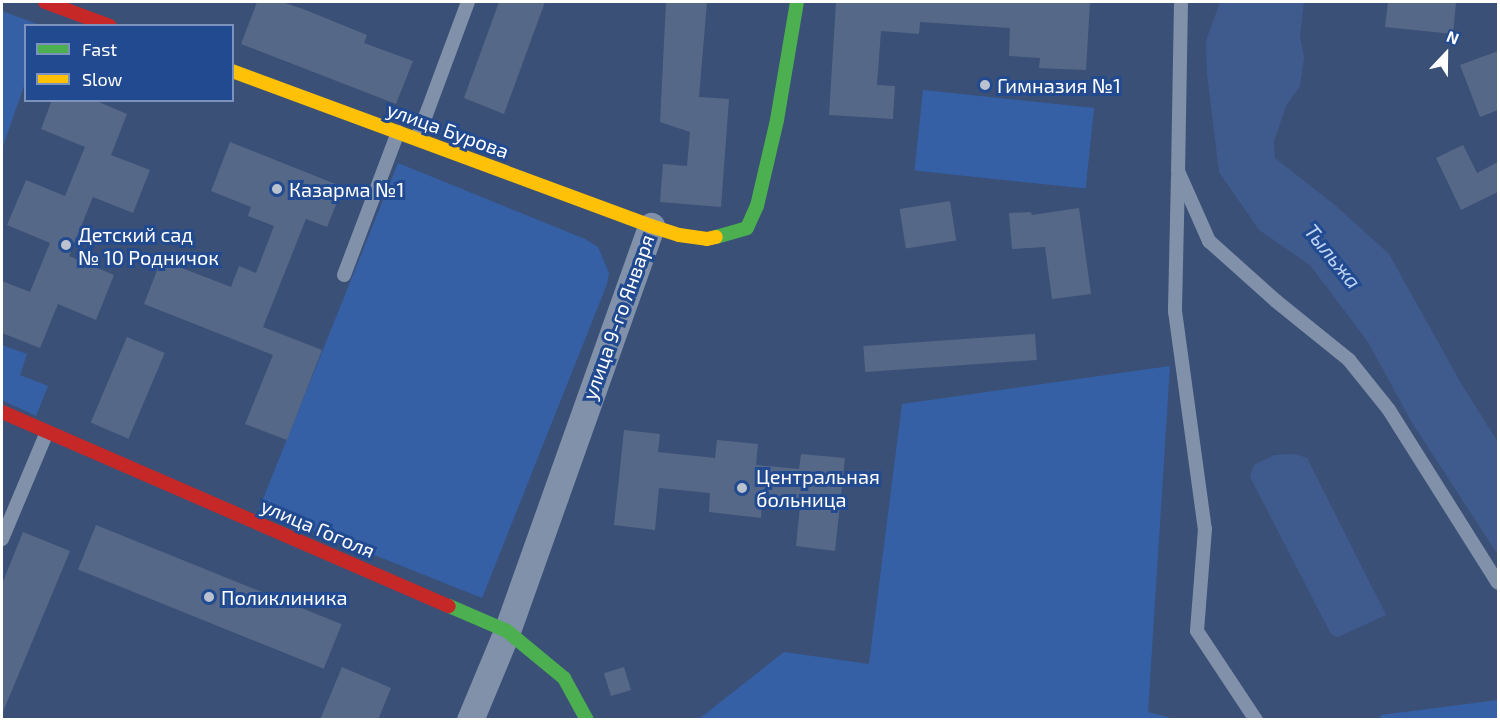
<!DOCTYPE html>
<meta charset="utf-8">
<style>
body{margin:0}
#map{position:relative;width:1500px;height:721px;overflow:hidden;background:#3a5077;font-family:"Exo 2",sans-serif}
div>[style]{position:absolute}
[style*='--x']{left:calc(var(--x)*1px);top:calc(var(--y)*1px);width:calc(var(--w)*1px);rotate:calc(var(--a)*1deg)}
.green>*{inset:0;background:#3660a6;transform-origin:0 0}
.water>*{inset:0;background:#3f5a8d}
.building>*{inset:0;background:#566887;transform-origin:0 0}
.lane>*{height:14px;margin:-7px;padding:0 7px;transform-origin:7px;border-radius:7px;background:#8191aa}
.street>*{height:27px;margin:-13.5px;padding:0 13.5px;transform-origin:13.5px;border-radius:13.5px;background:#8191aa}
.fast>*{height:14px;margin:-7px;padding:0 7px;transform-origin:7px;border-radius:7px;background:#4caf50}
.slow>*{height:14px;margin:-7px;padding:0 7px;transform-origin:7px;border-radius:7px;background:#ffc107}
.jam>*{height:14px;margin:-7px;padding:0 7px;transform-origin:7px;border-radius:7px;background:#c62828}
.dots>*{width:16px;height:16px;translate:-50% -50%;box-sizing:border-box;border:3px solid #214a90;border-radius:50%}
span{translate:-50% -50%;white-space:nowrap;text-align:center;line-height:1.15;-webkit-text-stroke:6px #214a90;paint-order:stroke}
.poi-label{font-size:20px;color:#fff}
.left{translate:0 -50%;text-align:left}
.street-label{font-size:20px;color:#fff}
.water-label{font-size:21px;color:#bed2f3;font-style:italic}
.frame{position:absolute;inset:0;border:3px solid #fff;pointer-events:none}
.legend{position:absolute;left:24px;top:24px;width:210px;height:78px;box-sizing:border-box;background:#214a90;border:2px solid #7a92bc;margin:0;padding:8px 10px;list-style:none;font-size:18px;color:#fff}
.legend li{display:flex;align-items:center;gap:12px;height:30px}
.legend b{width:30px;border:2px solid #7a92bc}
.north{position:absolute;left:1416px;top:24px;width:60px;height:60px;-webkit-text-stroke:4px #214a90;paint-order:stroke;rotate:22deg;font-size:16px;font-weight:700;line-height:24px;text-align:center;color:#fff}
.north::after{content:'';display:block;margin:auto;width:21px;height:27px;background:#fff;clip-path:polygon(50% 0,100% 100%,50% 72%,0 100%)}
</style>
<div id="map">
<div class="green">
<div style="clip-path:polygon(2px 11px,40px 25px,26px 26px,25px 83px,2px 149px)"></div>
<div style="left:923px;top:90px;width:172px;height:81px;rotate:6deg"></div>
<div style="clip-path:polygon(398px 163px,585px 239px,598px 247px,609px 273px,607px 284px,482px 598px,259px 509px)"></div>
<div style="clip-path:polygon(2px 345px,27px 354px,20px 375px,48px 386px,36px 416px,2px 400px)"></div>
<div style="clip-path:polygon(1170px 366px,1148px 712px,1174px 719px,699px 719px,784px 652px,869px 664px,902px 404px)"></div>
<div style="clip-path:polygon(1498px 700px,1498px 719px,1380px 719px,1381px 715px)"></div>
</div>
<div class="water">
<div style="clip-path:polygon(1220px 2px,1304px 2px,1300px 36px,1304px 58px,1300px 86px,1286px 106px,1274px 141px,1275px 158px,1336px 206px,1389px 254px,1462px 385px,1498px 442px,1498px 555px,1411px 421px,1368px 342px,1310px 265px,1259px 230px,1219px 172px,1207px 74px,1206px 41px)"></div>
<div style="clip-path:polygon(1295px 454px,1307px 458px,1386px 615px,1338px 637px,1331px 634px,1250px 477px,1254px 465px,1274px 455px)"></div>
</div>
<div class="building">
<div style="clip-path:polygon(257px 2px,282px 2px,303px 9px,367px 35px,364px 43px,413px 61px,396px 104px,241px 44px)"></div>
<div style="clip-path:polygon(499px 2px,545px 2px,504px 114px,464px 98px)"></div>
<div style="clip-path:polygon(666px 2px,707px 2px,699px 97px,729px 99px,721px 207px,660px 202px,663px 164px,687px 166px,690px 132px,660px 122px)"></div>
<div style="clip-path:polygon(836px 2px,1090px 2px,1086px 70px,1039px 68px,1040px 58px,1009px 56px,1010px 28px,920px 22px,919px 34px,881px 31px,877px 85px,895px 86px,893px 119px,829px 115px)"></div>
<div style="clip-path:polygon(1388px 2px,1456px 2px,1453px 34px,1385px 27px)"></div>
<div style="clip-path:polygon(1498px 51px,1498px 110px,1480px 117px,1460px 65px)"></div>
<div style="clip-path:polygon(52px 100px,94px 100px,127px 114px,111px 155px,150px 170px,133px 213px,93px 197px,69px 256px,114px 275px,96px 320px,58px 304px,40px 348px,2px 333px,2px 281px,30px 292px,50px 243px,7px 225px,26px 180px,65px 196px,85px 147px,41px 129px)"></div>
<div style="clip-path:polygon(230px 142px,343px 187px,327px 227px,306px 219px,263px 327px,322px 350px,287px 440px,245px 424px,273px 355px,144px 304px,161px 260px,231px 287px,239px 266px,256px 273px,274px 226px,248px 216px,251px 207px,211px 191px)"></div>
<div style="clip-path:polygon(1463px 145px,1477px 173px,1498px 162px,1498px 192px,1461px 210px,1436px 158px)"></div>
<div style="left:950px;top:201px;width:40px;height:51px;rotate:81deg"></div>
<div style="clip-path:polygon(1079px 208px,1091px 294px,1052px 299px,1045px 247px,1012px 249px,1009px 213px,1031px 212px,1032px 215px)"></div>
<div style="left:1035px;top:334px;width:26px;height:172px;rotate:86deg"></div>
<div style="left:127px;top:337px;width:41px;height:93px;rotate:23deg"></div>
<div style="clip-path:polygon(624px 430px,660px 434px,658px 452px,715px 458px,717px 440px,758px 444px,756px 465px,799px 469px,801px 454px,845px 458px,835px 551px,796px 546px,800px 506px,762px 501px,761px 518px,709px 512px,710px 493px,659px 488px,655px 530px,614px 525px)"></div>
<div style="left:96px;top:525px;width:265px;height:48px;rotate:22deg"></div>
<div style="clip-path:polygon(23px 532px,70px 551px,2px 714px,2px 584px)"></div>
<div style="clip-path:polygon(342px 667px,391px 688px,378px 720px,320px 720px)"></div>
<div style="left:624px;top:667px;width:24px;height:21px;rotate:73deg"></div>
</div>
<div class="lane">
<div style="--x:1181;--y:2;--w:169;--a:91"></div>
<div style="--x:1178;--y:171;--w:77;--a:66.1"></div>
<div style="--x:1209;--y:241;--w:90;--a:41.8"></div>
<div style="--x:1276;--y:301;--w:94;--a:38.9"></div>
<div style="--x:1349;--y:360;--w:64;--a:51.3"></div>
<div style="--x:1389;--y:410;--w:204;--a:57.8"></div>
<div style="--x:417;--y:139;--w:146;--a:-69.6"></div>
<div style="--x:1178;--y:176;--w:135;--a:91.3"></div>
<div style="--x:1175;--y:311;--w:220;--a:82.2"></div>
<div style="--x:1205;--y:529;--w:102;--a:94.5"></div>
<div style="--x:1197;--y:631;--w:107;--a:56.5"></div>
<div style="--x:344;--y:275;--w:153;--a:-69.3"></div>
<div style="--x:2;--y:539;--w:116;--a:-67.2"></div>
</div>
<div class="street">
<div style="--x:470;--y:720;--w:96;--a:-67.4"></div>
<div style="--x:507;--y:631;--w:430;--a:-70.4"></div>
</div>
<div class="fast">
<div style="--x:716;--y:237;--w:32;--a:-16"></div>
<div style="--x:747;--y:228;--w:24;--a:-66"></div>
<div style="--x:757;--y:206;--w:88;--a:-76.9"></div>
<div style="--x:777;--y:120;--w:120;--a:-80.4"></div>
<div style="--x:449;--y:606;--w:63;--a:23.3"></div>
<div style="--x:507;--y:631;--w:74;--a:39.5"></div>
<div style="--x:564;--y:678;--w:48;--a:61.3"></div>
</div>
<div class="slow">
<div style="--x:232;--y:71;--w:447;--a:20.3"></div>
<div style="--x:651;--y:226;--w:29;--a:18"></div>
<div style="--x:679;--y:235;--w:28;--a:8"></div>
<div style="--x:707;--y:239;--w:9;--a:-13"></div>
</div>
<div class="jam">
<div style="--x:45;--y:2;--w:69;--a:20.3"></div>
<div style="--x:2;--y:412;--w:487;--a:23.5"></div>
</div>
<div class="dots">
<div style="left:985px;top:85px;background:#bac2cf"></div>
<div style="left:277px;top:189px;background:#bac2cf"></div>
<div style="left:66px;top:245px;background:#bac2cf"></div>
<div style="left:742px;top:488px;background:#bac2cf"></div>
<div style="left:209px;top:597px;background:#bac2cf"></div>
</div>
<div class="poi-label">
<span class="left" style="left:997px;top:85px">Гимназия №1</span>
<span class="left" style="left:289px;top:189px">Казарма №1</span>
<span class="left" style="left:78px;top:246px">Детский сад<br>№ 10 Родничок</span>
<span class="left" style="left:756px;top:488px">Центральная<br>больница</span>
<span class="left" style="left:221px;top:597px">Поликлиника</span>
</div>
<div class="street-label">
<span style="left:448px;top:130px;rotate:20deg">улица Бурова</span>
<span style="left:618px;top:317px;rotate:-70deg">улица 9-го Января</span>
<span style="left:318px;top:528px;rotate:23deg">улица Гоголя</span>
</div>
<div class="water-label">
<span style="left:1333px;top:256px;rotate:51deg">Тыльжа</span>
</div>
<div class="frame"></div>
<ul class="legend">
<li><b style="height:8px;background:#4caf50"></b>Fast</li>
<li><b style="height:8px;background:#ffc107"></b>Slow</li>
</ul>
<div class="north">N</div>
</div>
